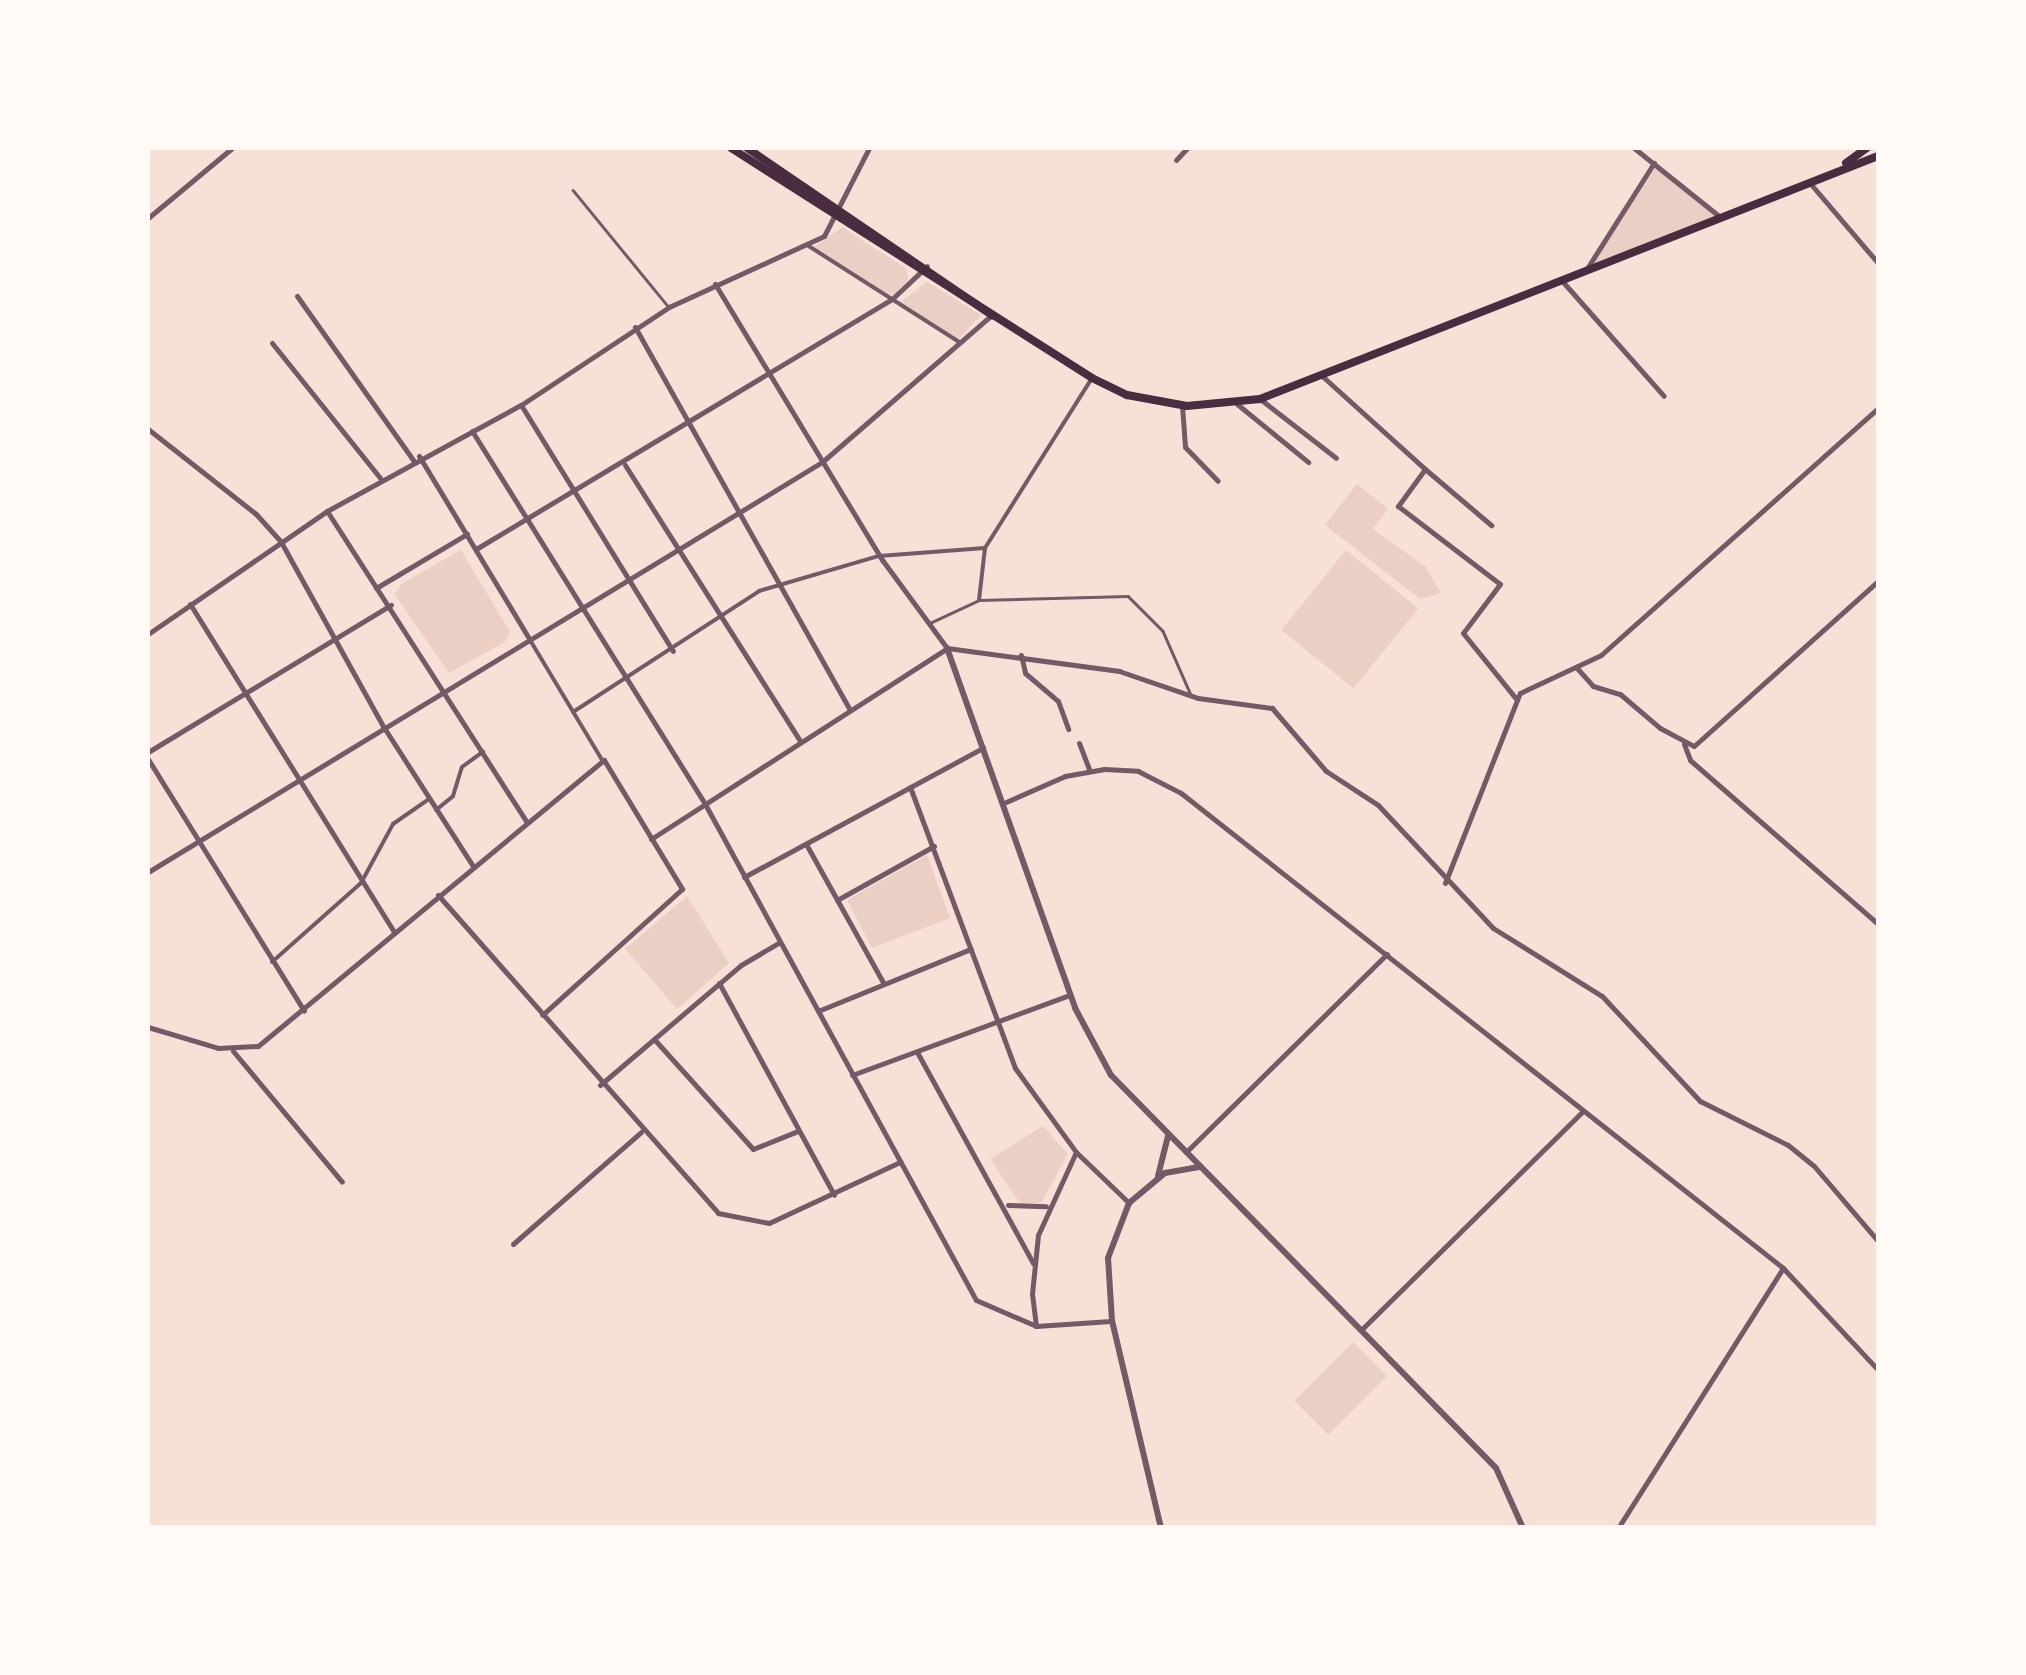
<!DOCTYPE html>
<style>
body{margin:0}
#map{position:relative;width:2026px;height:1675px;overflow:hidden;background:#f7e1d7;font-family:"Titillium Web",sans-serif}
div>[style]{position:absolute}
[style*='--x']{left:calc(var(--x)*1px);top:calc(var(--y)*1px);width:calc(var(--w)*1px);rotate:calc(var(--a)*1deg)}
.green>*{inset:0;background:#ebcfc5;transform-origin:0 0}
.service>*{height:2.5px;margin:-1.25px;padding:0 1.25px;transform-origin:1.25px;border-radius:1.25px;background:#755966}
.pedestrian>*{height:4px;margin:-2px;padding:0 2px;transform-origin:2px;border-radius:2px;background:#755966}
.minor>*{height:5px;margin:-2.5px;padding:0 2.5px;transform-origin:2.5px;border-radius:2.5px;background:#755966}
.tertiary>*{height:6px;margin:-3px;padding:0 3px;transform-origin:3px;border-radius:3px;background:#755966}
.primary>*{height:8px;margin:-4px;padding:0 4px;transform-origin:4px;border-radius:4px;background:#4a2c40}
span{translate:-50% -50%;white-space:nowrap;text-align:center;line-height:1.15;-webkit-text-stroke:9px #fffaf5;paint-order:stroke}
.frame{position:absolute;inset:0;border:150px solid #fffaf5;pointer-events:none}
</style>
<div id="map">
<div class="green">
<div style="clip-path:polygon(1656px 167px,1717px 218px,1596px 264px,1593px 262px)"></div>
<div style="clip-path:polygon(842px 227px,907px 269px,908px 280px,894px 294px,887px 296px,813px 248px)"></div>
<div style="clip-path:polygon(927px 282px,981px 315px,957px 340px,898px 304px)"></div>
<div style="clip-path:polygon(1357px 484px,1388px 509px,1373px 529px,1425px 566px,1441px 593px,1420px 599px,1325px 525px)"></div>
<div style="clip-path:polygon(461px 550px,510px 632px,505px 642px,449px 673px,395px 595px,401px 584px)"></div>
<div style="left:1346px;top:550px;width:93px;height:103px;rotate:39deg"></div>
<div style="clip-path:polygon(927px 855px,950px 918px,872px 948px,847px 900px)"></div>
<div style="clip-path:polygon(687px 896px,729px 963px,677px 1009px,625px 949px)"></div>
<div style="clip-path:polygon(1043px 1126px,1068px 1154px,1042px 1202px,1022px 1206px,990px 1159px)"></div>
<div style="left:1353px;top:1342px;width:48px;height:83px;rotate:45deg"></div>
</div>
<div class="service">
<div style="--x:573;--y:190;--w:150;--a:50.7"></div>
<div style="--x:930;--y:623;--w:54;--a:-25.1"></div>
<div style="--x:979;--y:600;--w:149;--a:-1.5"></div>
<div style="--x:1128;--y:596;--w:49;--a:45"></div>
<div style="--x:1163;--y:631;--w:70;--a:66.4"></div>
</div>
<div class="pedestrian">
<div style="--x:807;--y:245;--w:180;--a:32.5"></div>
<div style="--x:979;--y:600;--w:52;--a:-83.4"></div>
<div style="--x:985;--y:548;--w:201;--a:-57.8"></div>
<div style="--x:530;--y:640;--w:140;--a:59"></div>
<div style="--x:573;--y:712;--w:222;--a:-33"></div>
<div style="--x:759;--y:591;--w:125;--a:-16.3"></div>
<div style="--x:879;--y:556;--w:106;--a:-4.3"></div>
<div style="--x:436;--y:810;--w:22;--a:-39"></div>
<div style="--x:453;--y:796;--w:30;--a:-73"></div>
<div style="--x:462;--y:767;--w:26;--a:-36"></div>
<div style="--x:272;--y:962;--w:119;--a:-41.6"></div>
<div style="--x:361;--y:883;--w:67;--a:-61.5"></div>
<div style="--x:393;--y:824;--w:44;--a:-34.8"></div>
</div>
<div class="minor">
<div style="--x:1634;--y:148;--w:110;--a:38.7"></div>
<div style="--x:1176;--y:160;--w:16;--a:-47"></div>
<div style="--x:1809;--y:182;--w:106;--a:49.6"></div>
<div style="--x:148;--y:218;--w:109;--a:-39.8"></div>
<div style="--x:1586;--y:270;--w:127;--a:-57.6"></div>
<div style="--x:1563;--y:282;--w:152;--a:48.5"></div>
<div style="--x:715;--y:284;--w:324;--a:58.8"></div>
<div style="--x:883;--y:561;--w:108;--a:53.7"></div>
<div style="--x:297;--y:296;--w:201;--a:54.7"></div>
<div style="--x:635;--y:327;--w:439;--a:60.7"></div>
<div style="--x:272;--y:343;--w:173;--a:51.3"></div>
<div style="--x:1321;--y:375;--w:140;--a:42.1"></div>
<div style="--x:1425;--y:469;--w:46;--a:126.1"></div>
<div style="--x:1398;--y:506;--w:128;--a:37.4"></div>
<div style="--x:1500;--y:584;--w:61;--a:127.1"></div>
<div style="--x:1463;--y:633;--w:86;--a:51.1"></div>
<div style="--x:1260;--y:399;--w:96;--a:37.8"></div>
<div style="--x:1237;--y:404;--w:92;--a:39.2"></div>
<div style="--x:521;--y:405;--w:289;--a:58.3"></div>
<div style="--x:1182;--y:405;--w:42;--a:85.9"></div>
<div style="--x:1185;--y:447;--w:47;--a:45.9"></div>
<div style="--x:148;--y:429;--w:137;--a:38.2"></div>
<div style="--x:256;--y:514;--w:38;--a:48"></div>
<div style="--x:281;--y:542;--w:210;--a:61"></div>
<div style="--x:383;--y:726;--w:166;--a:57.3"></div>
<div style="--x:472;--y:431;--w:440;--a:58"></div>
<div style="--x:705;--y:804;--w:565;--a:61.35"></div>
<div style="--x:976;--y:1300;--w:65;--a:23.4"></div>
<div style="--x:1036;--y:1326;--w:75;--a:-3.8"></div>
<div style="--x:419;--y:456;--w:211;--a:58.9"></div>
<div style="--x:625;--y:465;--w:327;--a:57.6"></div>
<div style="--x:1425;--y:469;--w:87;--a:40.3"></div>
<div style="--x:327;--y:511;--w:368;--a:57.3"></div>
<div style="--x:476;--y:549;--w:485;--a:-31"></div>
<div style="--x:892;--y:299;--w:48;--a:-43.3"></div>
<div style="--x:376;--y:588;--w:106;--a:-30.7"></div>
<div style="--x:190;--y:604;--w:386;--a:58.1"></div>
<div style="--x:148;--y:634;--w:217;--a:-34.5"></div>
<div style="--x:327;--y:511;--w:221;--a:-28.7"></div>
<div style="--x:521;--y:405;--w:178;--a:-33.5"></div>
<div style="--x:669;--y:307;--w:170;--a:-24.6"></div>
<div style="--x:824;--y:236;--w:99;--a:-62.9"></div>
<div style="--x:947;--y:648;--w:174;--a:7.6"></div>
<div style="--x:1119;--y:671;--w:83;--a:18.9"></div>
<div style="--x:1198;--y:698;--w:75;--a:7.7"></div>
<div style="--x:1272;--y:708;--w:83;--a:49.4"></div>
<div style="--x:1326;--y:771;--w:62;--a:33.2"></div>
<div style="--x:1378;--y:805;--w:168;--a:46.9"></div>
<div style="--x:1493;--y:928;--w:128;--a:32"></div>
<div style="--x:1602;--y:996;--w:144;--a:47"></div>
<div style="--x:1700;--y:1101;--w:98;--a:26.6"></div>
<div style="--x:1788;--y:1145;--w:33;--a:39"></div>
<div style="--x:1814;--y:1166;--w:99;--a:49.5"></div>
<div style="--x:1021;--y:655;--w:18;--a:77"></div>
<div style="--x:1025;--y:673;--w:43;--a:40.3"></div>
<div style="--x:1058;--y:701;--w:30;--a:70"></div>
<div style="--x:1576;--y:667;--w:25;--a:48"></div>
<div style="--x:1593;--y:686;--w:28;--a:17"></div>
<div style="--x:1620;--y:694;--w:52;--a:40.4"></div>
<div style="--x:1660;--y:728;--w:38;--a:28"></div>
<div style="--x:1694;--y:746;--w:247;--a:-41.9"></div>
<div style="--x:1079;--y:743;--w:30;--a:69"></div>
<div style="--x:1684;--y:744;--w:17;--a:69"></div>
<div style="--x:1690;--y:760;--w:249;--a:41.1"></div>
<div style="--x:148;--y:752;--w:284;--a:-31.2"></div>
<div style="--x:148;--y:759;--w:296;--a:58.2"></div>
<div style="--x:910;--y:787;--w:300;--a:69.5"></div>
<div style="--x:1015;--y:1068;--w:104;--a:54"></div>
<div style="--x:1076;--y:1152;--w:74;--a:43.9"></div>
<div style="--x:1006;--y:802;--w:64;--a:-23.8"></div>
<div style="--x:1065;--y:776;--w:40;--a:-10"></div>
<div style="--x:1104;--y:769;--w:34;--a:3"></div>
<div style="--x:1138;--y:771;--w:48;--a:27.1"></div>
<div style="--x:1181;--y:793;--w:767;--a:38.27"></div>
<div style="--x:1783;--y:1268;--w:139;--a:47"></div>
<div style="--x:651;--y:839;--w:352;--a:-32.8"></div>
<div style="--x:806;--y:844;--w:160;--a:60.9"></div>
<div style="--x:148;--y:872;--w:789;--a:-31.31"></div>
<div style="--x:822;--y:462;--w:225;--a:-40.9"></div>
<div style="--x:744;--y:877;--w:272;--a:-28.4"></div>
<div style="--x:1445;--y:883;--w:204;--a:-68.5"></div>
<div style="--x:1520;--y:693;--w:89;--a:-25.1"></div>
<div style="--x:1601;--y:655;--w:371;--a:-41.7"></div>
<div style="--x:438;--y:895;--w:424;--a:48.6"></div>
<div style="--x:718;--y:1213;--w:52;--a:11.1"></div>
<div style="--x:769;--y:1223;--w:145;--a:-25"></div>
<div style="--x:837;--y:900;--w:111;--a:-29.1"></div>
<div style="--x:719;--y:983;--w:241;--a:61.5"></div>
<div style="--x:818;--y:1011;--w:165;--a:-22.1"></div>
<div style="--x:148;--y:1027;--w:73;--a:16.7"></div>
<div style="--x:218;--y:1048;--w:40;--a:-2.9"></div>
<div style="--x:258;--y:1046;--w:449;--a:-39.6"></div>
<div style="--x:604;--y:760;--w:151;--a:58.8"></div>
<div style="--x:682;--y:889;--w:188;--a:138"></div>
<div style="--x:654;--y:1039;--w:148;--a:48"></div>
<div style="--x:753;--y:1149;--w:48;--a:-21.8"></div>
<div style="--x:233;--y:1051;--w:170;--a:50.2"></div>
<div style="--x:917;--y:1052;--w:241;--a:61.2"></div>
<div style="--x:852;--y:1075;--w:232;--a:-20.2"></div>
<div style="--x:600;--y:1085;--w:185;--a:-40.4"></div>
<div style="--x:741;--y:965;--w:45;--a:-30.5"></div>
<div style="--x:1186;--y:1152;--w:282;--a:-44.6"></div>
<div style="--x:1008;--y:1205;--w:38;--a:2"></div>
<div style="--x:513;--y:1244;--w:170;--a:-41.2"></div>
<div style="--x:1036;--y:1326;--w:32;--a:-97"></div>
<div style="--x:1032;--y:1294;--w:59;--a:-84.2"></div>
<div style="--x:1038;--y:1235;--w:91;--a:-65.4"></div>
<div style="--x:1362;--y:1329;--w:310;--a:-44.6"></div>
<div style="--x:1161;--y:1527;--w:47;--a:1.2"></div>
<div style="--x:1618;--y:1528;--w:308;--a:-57.6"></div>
</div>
<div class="tertiary">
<div style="--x:947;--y:648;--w:382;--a:70.4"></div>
<div style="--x:1075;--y:1008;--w:76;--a:61.8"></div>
<div style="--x:1111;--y:1075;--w:550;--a:45.59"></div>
<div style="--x:1496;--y:1468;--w:66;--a:65.8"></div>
<div style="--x:1158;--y:1176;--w:41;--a:-76"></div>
<div style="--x:1161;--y:1528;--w:213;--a:-103.3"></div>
<div style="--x:1112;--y:1321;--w:63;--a:-93.6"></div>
<div style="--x:1108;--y:1258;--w:59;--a:-69.1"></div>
<div style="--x:1129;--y:1203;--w:47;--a:-39.8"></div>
<div style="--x:1165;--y:1173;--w:36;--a:-10"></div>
</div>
<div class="primary">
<div style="--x:731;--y:148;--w:428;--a:32.5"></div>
<div style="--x:1092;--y:378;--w:39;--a:26"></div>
<div style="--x:1127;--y:395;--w:61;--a:10.4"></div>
<div style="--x:1187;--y:406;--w:73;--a:-5.5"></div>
<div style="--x:1260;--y:399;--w:664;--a:-21.46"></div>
<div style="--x:747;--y:148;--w:297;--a:34.3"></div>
<div style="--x:1846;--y:163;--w:26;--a:-36"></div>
</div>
<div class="frame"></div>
</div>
